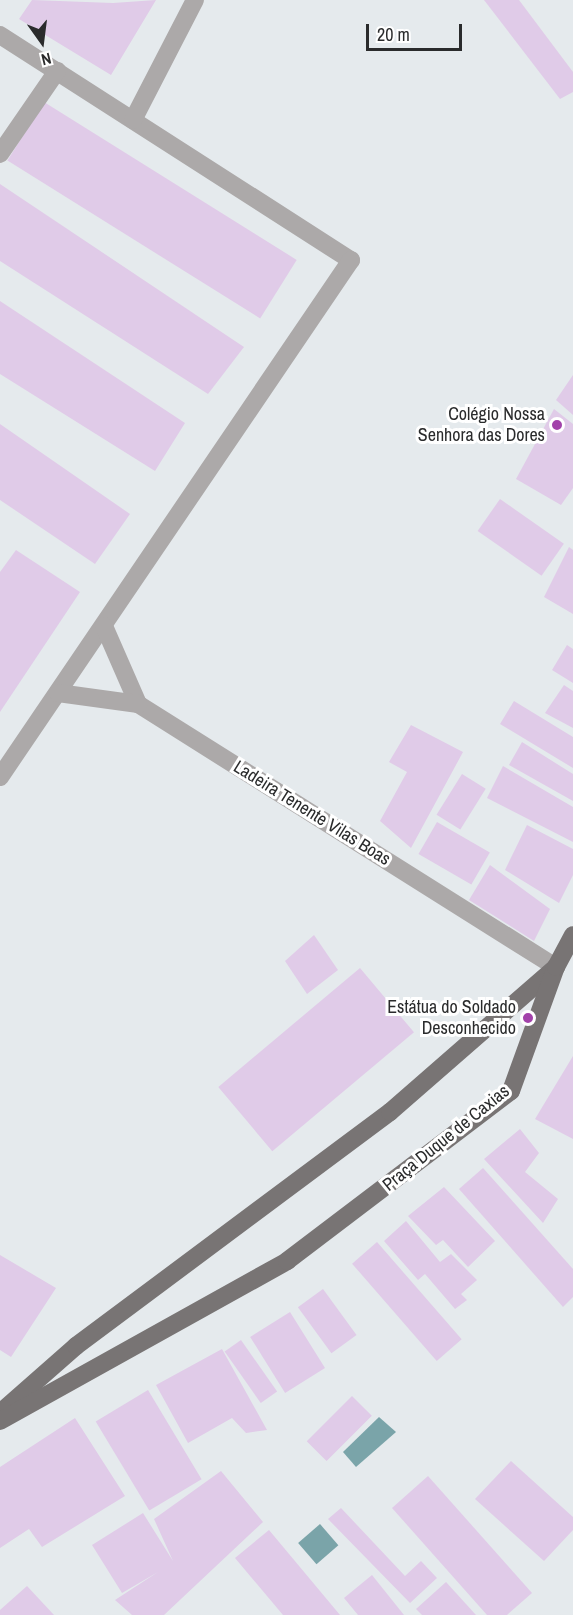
<!DOCTYPE html>
<meta charset="utf-8">
<style>
body{margin:0}
#map{position:relative;width:573px;height:1615px;overflow:hidden;background:#e5eaed;font-family:"Archivo Narrow",sans-serif}
div>[style]{position:absolute}
[style*='--x']{left:calc(var(--x)*1px);top:calc(var(--y)*1px);width:calc(var(--w)*1px);rotate:calc(var(--a)*1deg)}
.water>*{inset:0;background:#7aa4a9;transform-origin:0 0}
.building>*{inset:0;background:#e0cbe8;transform-origin:0 0}
.minor>*{height:18px;margin:-9px;padding:0 9px;transform-origin:9px;border-radius:9px;background:#aca9a9}
.major>*{height:18px;margin:-9px;padding:0 9px;transform-origin:9px;border-radius:9px;background:#787474}
.dots>*{width:16px;height:16px;translate:-50% -50%;box-sizing:border-box;border:3px solid #fff;border-radius:50%}
span{translate:-50% -50%;white-space:nowrap;text-align:center;line-height:1.15;-webkit-text-stroke:6px #fff;paint-order:stroke}
.poi-label{font-size:18px;color:#2a2b2c}
.right{translate:-100% -50%;text-align:right}
.street-label{font-size:18px;color:#2a2b2c}
.north{position:absolute;left:12px;top:12px;width:60px;height:60px;-webkit-text-stroke:4px #fff;paint-order:stroke;rotate:166deg;font-size:16px;font-weight:700;line-height:24px;text-align:center;color:#2a2b2c}
.north::after{content:'';display:block;margin:auto;width:21px;height:27px;background:#2a2b2c;clip-path:polygon(50% 0,100% 100%,50% 72%,0 100%)}
.scale{position:absolute;left:366px;top:24px;width:96px;height:27px;box-sizing:border-box;border:3px solid #2a2b2c;border-top:0;padding-left:8px;font-size:18px;line-height:21px;white-space:nowrap;color:#2a2b2c;-webkit-text-stroke:4px #fff;paint-order:stroke}
</style>
<div id="map">
<div class="water">
<div style="clip-path:polygon(379px 1417px,396px 1432px,356px 1467px,343px 1452px)"></div>
<div style="left:320px;top:1524px;width:28px;height:29px;rotate:49deg"></div>
</div>
<div class="building">
<div style="clip-path:polygon(32px 0,113px 3px,156px 0,111px 75px,19px 19px)"></div>
<div style="clip-path:polygon(484px 0,519px 0,573px 72px,573px 92px,560px 99px)"></div>
<div style="left:44px;top:102px;width:298px;height:69px;rotate:32deg"></div>
<div style="clip-path:polygon(0 184px,244px 347px,208px 394px,0 261px)"></div>
<div style="clip-path:polygon(0 301px,185px 423px,155px 471px,0 374px)"></div>
<div style="clip-path:polygon(573px 375px,573px 415px,556px 400px)"></div>
<div style="clip-path:polygon(554px 409px,573px 424px,573px 488px,561px 505px,516px 479px)"></div>
<div style="clip-path:polygon(0 424px,130px 514px,95px 564px,0 500px)"></div>
<div style="left:500px;top:499px;width:78px;height:39px;rotate:35deg"></div>
<div style="clip-path:polygon(569px 547px,573px 550px,573px 614px,544px 597px)"></div>
<div style="clip-path:polygon(16px 550px,80px 592px,0 712px,0 572px)"></div>
<div style="clip-path:polygon(567px 645px,573px 649px,573px 683px,552px 670px)"></div>
<div style="clip-path:polygon(564px 685px,573px 691px,573px 728px,545px 713px)"></div>
<div style="clip-path:polygon(514px 701px,573px 737px,573px 768px,500px 724px)"></div>
<div style="clip-path:polygon(411px 725px,463px 752px,411px 848px,380px 821px,407px 772px,389px 762px)"></div>
<div style="clip-path:polygon(522px 742px,573px 774px,573px 801px,509px 765px)"></div>
<div style="clip-path:polygon(503px 766px,573px 807px,573px 842px,487px 798px)"></div>
<div style="left:462px;top:774px;width:28px;height:48px;rotate:32deg"></div>
<div style="left:437px;top:822px;width:61px;height:37px;rotate:30deg"></div>
<div style="clip-path:polygon(527px 825px,573px 849px,573px 875px,559px 903px,505px 870px)"></div>
<div style="clip-path:polygon(490px 865px,550px 909px,534px 941px,469px 900px)"></div>
<div style="clip-path:polygon(314px 935px,338px 970px,307px 994px,285px 961px)"></div>
<div style="left:360px;top:968px;width:84px;height:185px;rotate:50deg"></div>
<div style="clip-path:polygon(573px 1056px,573px 1139px,535px 1119px)"></div>
<div style="clip-path:polygon(520px 1129px,539px 1153px,525px 1172px,558px 1199px,543px 1223px,484px 1159px)"></div>
<div style="clip-path:polygon(483px 1168px,573px 1269px,573px 1297px,563px 1307px,459px 1189px)"></div>
<div style="clip-path:polygon(444px 1187px,495px 1241px,468px 1267px,443px 1240px,436px 1245px,408px 1216px)"></div>
<div style="clip-path:polygon(406px 1221px,440px 1262px,451px 1254px,477px 1280px,461px 1294px,467px 1300px,455px 1309px,425px 1274px,418px 1280px,384px 1241px)"></div>
<div style="left:377px;top:1242px;width:129px;height:33px;rotate:49deg"></div>
<div style="clip-path:polygon(0 1255px,56px 1288px,11px 1357px,0 1350px)"></div>
<div style="left:323px;top:1289px;width:57px;height:31px;rotate:54deg"></div>
<div style="left:290px;top:1312px;width:66px;height:47px;rotate:58deg"></div>
<div style="left:241px;top:1340px;width:63px;height:20px;rotate:55deg"></div>
<div style="clip-path:polygon(222px 1349px,267px 1430px,246px 1433px,232px 1418px,188px 1443px,156px 1385px)"></div>
<div style="left:148px;top:1390px;width:104px;height:61px;rotate:59deg"></div>
<div style="left:352px;top:1396px;width:28px;height:64px;rotate:45deg"></div>
<div style="clip-path:polygon(75px 1418px,125px 1496px,42px 1547px,29px 1529px,0 1548px,0 1467px)"></div>
<div style="clip-path:polygon(511px 1461px,573px 1517px,573px 1530px,544px 1561px,475px 1499px)"></div>
<div style="clip-path:polygon(221px 1471px,263px 1522px,164px 1615px,132px 1615px,115px 1600px,158px 1572px,122px 1593px,92px 1545px,143px 1513px,173px 1561px,154px 1519px)"></div>
<div style="clip-path:polygon(428px 1476px,532px 1593px,507px 1615px,487px 1615px,392px 1508px)"></div>
<div style="clip-path:polygon(341px 1508px,405px 1576px,421px 1561px,437px 1578px,410px 1603px,328px 1519px)"></div>
<div style="clip-path:polygon(269px 1530px,340px 1615px,283px 1615px,235px 1558px)"></div>
<div style="clip-path:polygon(372px 1575px,404px 1615px,358px 1615px,344px 1598px)"></div>
<div style="clip-path:polygon(446px 1582px,476px 1615px,422px 1615px,416px 1609px)"></div>
<div style="clip-path:polygon(27px 1586px,54px 1615px,0 1615px,0 1610px)"></div>
</div>
<div class="minor">
<div style="--x:0;--y:35;--w:417;--a:32.7"></div>
<div style="--x:351;--y:260;--w:625;--a:124.17"></div>
<div style="--x:133;--y:120;--w:135;--a:-62.7"></div>
<div style="--x:0;--y:154;--w:101;--a:-55.5"></div>
<div style="--x:104;--y:626;--w:85;--a:66.4"></div>
<div style="--x:138;--y:704;--w:494;--a:32.2"></div>
<div style="--x:58;--y:693;--w:81;--a:7.8"></div>
</div>
<div class="major">
<div style="--x:1;--y:1412;--w:100;--a:-41.3"></div>
<div style="--x:76;--y:1346;--w:392;--a:-36.7"></div>
<div style="--x:390;--y:1112;--w:219;--a:-41.1"></div>
<div style="--x:0;--y:1421;--w:329;--a:-29.1"></div>
<div style="--x:287;--y:1261;--w:281;--a:-37.2"></div>
<div style="--x:511;--y:1091;--w:132;--a:-70.1"></div>
<div style="--x:556;--y:967;--w:36;--a:-62"></div>
</div>
<div class="dots">
<div style="left:557px;top:425px;background:#a242aa"></div>
<div style="left:528px;top:1018px;background:#a242aa"></div>
</div>
<div class="poi-label">
<span class="right" style="left:545px;top:425px">Colégio Nossa<br>Senhora das Dores</span>
<span class="right" style="left:516px;top:1018px">Estátua do Soldado<br>Desconhecido</span>
</div>
<div class="street-label">
<span style="left:312px;top:813px;rotate:32deg">Ladeira Tenente Vilas Boas</span>
<span style="left:446px;top:1138px;rotate:-39deg">Praça Duque de Caxias</span>
</div>
<div class="north">N</div>
<div class="scale">20 m</div>
</div>
